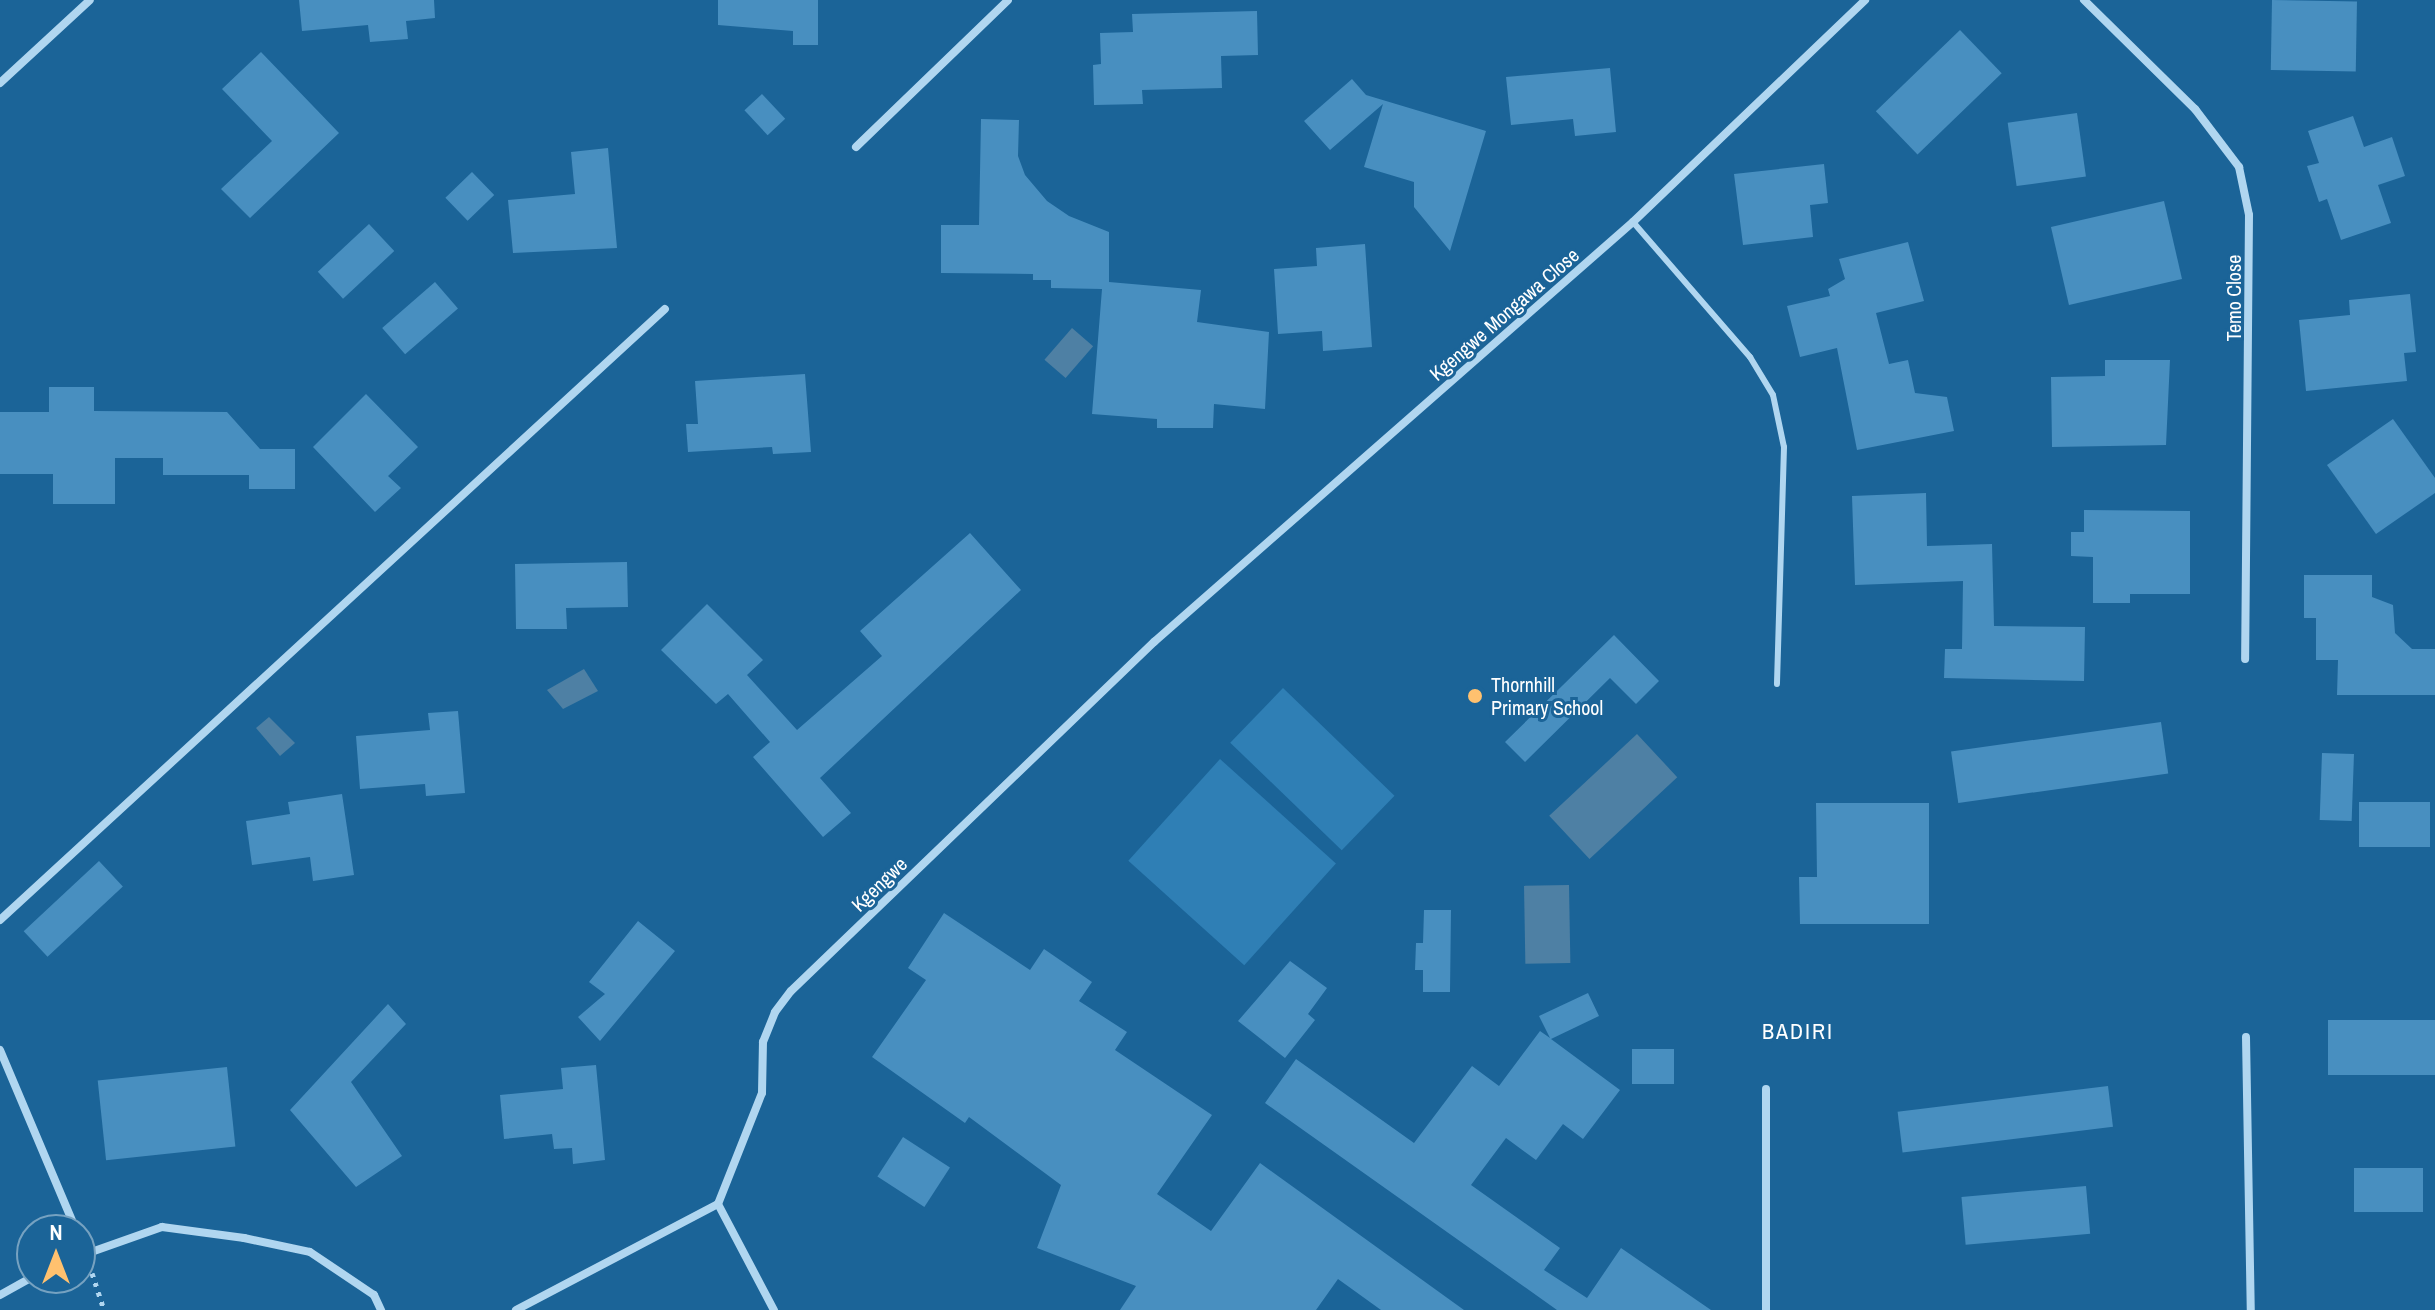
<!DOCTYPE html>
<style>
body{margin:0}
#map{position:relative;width:2435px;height:1310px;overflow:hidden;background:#1b6498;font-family:"Archivo Narrow",sans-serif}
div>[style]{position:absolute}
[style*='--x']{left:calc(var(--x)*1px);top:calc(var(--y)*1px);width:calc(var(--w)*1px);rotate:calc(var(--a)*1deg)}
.green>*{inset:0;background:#2f7fb5;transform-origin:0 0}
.water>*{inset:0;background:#4e80a4;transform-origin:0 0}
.building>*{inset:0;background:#488fc0;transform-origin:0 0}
.path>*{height:5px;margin-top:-2.5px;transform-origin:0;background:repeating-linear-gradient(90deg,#b0d6f0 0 4px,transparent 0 10px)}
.lane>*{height:6px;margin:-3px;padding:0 3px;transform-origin:3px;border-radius:3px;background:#b0d6f0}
.street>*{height:8px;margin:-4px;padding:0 4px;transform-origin:4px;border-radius:4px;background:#b0d6f0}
.dots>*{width:22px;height:22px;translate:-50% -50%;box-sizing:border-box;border:4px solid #1b6498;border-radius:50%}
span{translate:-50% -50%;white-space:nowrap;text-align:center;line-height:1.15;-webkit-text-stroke:6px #1b6498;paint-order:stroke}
.street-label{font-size:20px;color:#fff}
.poi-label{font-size:20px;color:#fff}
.left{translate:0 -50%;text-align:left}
.neighbourhood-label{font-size:22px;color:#fff;letter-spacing:2px}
.north{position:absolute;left:16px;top:1214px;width:80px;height:80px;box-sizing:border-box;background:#1b6498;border:2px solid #76a2c1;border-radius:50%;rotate:0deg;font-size:22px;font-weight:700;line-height:32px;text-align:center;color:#fff}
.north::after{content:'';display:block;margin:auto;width:28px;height:36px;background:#ffc16f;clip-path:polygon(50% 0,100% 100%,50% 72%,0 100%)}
</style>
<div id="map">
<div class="green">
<div style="left:1283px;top:688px;width:155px;height:76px;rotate:44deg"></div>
<div style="left:1220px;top:759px;width:156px;height:137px;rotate:42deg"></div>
</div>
<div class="water">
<div style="left:1072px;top:328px;width:28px;height:42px;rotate:41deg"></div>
<div style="clip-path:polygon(584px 669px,598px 691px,563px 709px,547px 690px)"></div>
<div style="clip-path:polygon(269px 717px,295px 743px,280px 756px,256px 728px)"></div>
<div style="left:1637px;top:734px;width:59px;height:120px;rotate:47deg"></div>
<div style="left:1569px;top:885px;width:78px;height:45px;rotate:89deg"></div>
</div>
<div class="building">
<div style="clip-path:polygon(299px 0,434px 0,435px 18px,406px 21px,408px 39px,370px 42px,368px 25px,302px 31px)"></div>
<div style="clip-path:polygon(718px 0,818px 0,818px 45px,793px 45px,793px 31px,718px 25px)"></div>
<div style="left:2272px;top:0;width:85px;height:70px;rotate:1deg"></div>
<div style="clip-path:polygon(1257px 11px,1258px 55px,1221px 56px,1222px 88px,1142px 90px,1143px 104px,1094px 105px,1093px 65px,1101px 64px,1100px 33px,1133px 32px,1132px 14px)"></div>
<div style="left:1960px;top:30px;width:60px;height:117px;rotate:46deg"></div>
<div style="clip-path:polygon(261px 52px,339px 133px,250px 218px,221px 189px,272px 141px,222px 89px)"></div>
<div style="clip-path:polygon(1610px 68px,1616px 132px,1575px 136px,1573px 119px,1511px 125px,1506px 77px)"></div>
<div style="clip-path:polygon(1352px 79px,1366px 95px,1486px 131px,1450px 251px,1414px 207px,1414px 182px,1364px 167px,1383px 104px,1330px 150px,1304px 121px)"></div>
<div style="left:762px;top:94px;width:34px;height:24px;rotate:47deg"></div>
<div style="left:2077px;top:113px;width:64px;height:70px;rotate:82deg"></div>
<div style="clip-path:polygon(2353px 116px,2364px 147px,2392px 137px,2405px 176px,2378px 185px,2391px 223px,2341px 240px,2327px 199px,2319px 202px,2307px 166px,2319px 163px,2308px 131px)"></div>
<div style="clip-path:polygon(981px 119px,1019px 120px,1018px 156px,1025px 175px,1047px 201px,1069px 216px,1109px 232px,1109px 282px,1201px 290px,1197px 322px,1269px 332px,1265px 409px,1214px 404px,1213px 428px,1157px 428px,1157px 419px,1092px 414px,1102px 289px,1051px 288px,1051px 280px,1033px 280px,1033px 274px,941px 273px,941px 225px,979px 225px)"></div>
<div style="clip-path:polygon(608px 148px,617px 248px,513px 253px,508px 200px,575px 194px,571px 152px)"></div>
<div style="clip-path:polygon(1824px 164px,1828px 203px,1810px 205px,1813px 237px,1743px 245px,1734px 174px)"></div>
<div style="left:472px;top:172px;width:32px;height:37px;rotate:46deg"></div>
<div style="left:2164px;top:201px;width:80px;height:116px;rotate:77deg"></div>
<div style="left:369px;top:224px;width:37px;height:70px;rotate:47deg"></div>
<div style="clip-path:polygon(1908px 242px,1924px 301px,1876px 313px,1889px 364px,1908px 360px,1915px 393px,1947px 397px,1954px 431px,1857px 450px,1837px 348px,1800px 357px,1787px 306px,1830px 296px,1828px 289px,1845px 279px,1839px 259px)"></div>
<div style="clip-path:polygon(1365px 244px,1372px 347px,1323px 351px,1322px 331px,1278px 334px,1274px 269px,1317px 266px,1316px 248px)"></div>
<div style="left:435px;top:282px;width:35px;height:70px;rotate:49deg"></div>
<div style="clip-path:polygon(2410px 294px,2416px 352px,2404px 353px,2407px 381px,2306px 391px,2299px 320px,2350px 315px,2349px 300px)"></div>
<div style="clip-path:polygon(2105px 360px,2170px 360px,2166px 445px,2052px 447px,2051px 377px,2105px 376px)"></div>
<div style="clip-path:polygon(805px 374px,811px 452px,773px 454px,772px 447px,688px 452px,686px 424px,698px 424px,695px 381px)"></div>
<div style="clip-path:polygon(49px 387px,94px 387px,94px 411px,227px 412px,260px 449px,295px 449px,295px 489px,249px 489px,249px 475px,163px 475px,163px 458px,115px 458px,115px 504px,53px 504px,53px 474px,0 474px,0 412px,49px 412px)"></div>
<div style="clip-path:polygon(366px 394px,418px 447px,388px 476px,401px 488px,375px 512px,313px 447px)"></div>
<div style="clip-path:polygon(2393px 419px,2435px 478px,2435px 493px,2376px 534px,2327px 465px)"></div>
<div style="clip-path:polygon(1926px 493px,1927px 546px,1992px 544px,1994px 626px,2085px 627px,2084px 681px,1944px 678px,1945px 649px,1962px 649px,1963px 581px,1855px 585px,1852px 496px)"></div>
<div style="clip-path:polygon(2084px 510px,2190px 511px,2190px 594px,2130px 594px,2130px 603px,2093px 603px,2093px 557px,2071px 556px,2071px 532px,2084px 532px)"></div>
<div style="clip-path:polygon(970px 533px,1021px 590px,820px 778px,851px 813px,823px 837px,753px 757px,770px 742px,728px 694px,716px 704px,661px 650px,707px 604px,763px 660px,747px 675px,797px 730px,882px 656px,860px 631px)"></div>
<div style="clip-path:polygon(627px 562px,628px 607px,566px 608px,567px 629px,516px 629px,515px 564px)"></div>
<div style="clip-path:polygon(2304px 575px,2372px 575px,2372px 597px,2393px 605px,2395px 633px,2412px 649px,2435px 649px,2435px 695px,2337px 695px,2338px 660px,2316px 660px,2316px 618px,2304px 618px)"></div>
<div style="clip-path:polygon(1614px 635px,1659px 681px,1636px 704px,1610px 678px,1525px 762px,1505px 742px)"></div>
<div style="clip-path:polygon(458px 711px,465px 793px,426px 796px,425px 784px,360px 789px,356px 736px,430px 730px,428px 713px)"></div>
<div style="left:2161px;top:722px;width:52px;height:212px;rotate:82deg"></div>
<div style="left:2322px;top:753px;width:32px;height:67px;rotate:2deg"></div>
<div style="clip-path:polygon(342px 794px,354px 875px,313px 881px,310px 857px,252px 865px,246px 821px,290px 814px,288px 802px)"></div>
<div style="left:2359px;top:802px;width:71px;height:45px"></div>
<div style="clip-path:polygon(1816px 803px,1929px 803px,1929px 924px,1800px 924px,1799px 877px,1817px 877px)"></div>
<div style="left:99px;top:861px;width:35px;height:103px;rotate:47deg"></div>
<div style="clip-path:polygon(1424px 910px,1451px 910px,1450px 992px,1423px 992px,1423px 970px,1415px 970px,1416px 943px,1423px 943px)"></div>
<div style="clip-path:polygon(944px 913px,1030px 970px,1044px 949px,1092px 982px,1079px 1001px,1127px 1032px,1115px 1050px,1212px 1115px,1157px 1194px,1211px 1231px,1260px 1163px,1464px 1310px,1381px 1310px,1338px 1279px,1316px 1310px,1120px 1310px,1136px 1286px,1037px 1248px,1061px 1185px,969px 1117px,965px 1123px,872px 1057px,926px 980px,908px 968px)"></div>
<div style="clip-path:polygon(638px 921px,675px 951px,600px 1041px,578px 1017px,605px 994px,589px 982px)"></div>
<div style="clip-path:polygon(1290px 961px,1327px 988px,1308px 1014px,1315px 1020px,1285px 1058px,1238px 1021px)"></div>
<div style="clip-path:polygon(1588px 993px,1599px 1016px,1551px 1039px,1620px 1090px,1583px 1139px,1563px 1124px,1536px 1160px,1506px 1138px,1471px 1185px,1560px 1248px,1544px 1270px,1587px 1298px,1621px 1248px,1711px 1310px,1557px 1310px,1265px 1103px,1296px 1059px,1414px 1143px,1472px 1066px,1499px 1086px,1540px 1031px,1550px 1038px,1539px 1016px)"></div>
<div style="clip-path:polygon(388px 1004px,406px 1024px,351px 1082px,402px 1156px,356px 1187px,290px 1110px)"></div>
<div style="left:2328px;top:1020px;width:107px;height:55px"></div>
<div style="left:1632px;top:1049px;width:42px;height:35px"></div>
<div style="clip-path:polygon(596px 1065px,605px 1160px,573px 1164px,572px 1148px,554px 1149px,552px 1134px,504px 1139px,500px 1095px,563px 1089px,561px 1068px)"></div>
<div style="left:227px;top:1067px;width:80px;height:130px;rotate:84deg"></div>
<div style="left:2108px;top:1086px;width:41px;height:212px;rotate:83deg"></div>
<div style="left:903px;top:1137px;width:56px;height:47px;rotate:33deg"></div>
<div style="left:2354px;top:1168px;width:69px;height:44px"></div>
<div style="left:2086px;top:1186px;width:48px;height:125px;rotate:85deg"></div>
</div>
<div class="path">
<div style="--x:92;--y:1273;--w:39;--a:72"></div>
</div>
<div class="lane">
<div style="--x:1633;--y:222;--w:179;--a:49.1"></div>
<div style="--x:1750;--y:357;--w:44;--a:58.8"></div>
<div style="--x:1773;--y:395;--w:53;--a:78.1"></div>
<div style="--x:1784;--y:447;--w:237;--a:91.7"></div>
</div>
<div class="street">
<div style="--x:2084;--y:0;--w:156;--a:44.5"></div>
<div style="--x:2195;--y:109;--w:73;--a:52.8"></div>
<div style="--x:2239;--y:167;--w:49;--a:78.2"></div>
<div style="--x:2249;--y:215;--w:444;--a:90.5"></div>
<div style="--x:0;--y:83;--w:122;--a:-42.7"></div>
<div style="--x:856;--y:147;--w:211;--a:-44"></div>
<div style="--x:0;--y:920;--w:903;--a:-42.58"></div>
<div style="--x:2246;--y:1037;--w:273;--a:89"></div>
<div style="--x:0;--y:1050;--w:195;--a:67.1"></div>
<div style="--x:1766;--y:1089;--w:221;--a:90"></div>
<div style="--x:718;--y:1204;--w:119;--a:-68.4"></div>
<div style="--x:762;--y:1093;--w:51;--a:-88.9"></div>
<div style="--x:763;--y:1042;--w:32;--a:-68"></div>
<div style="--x:775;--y:1012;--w:26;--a:-53"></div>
<div style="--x:791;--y:991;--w:504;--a:-43.87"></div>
<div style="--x:1154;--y:642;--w:637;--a:-41.25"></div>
<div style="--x:1633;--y:222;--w:321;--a:-43.7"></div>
<div style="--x:718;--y:1204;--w:120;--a:62.2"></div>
<div style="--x:80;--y:1240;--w:14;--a:69"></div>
<div style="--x:80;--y:1256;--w:87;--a:-19.5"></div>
<div style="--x:162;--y:1227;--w:83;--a:7.6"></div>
<div style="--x:244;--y:1238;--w:67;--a:12"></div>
<div style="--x:310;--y:1252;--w:77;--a:33.9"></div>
<div style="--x:374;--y:1295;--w:17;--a:65"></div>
<div style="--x:0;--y:1295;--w:37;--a:-29"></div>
<div style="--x:516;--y:1310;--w:228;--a:-27.7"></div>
</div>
<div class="dots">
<div style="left:1475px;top:696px;background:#ffc16f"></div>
</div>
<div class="street-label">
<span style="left:2233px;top:298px;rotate:-90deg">Temo Close</span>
<span style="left:1504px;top:314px;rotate:-41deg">Kgengwe Mongawa Close</span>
<span style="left:879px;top:884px;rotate:-44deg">Kgengwe</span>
</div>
<div class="poi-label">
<span class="left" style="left:1491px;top:696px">Thornhill<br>Primary School</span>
</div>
<div class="neighbourhood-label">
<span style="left:1798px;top:1032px">BADIRI</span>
</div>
<div class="north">N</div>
</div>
